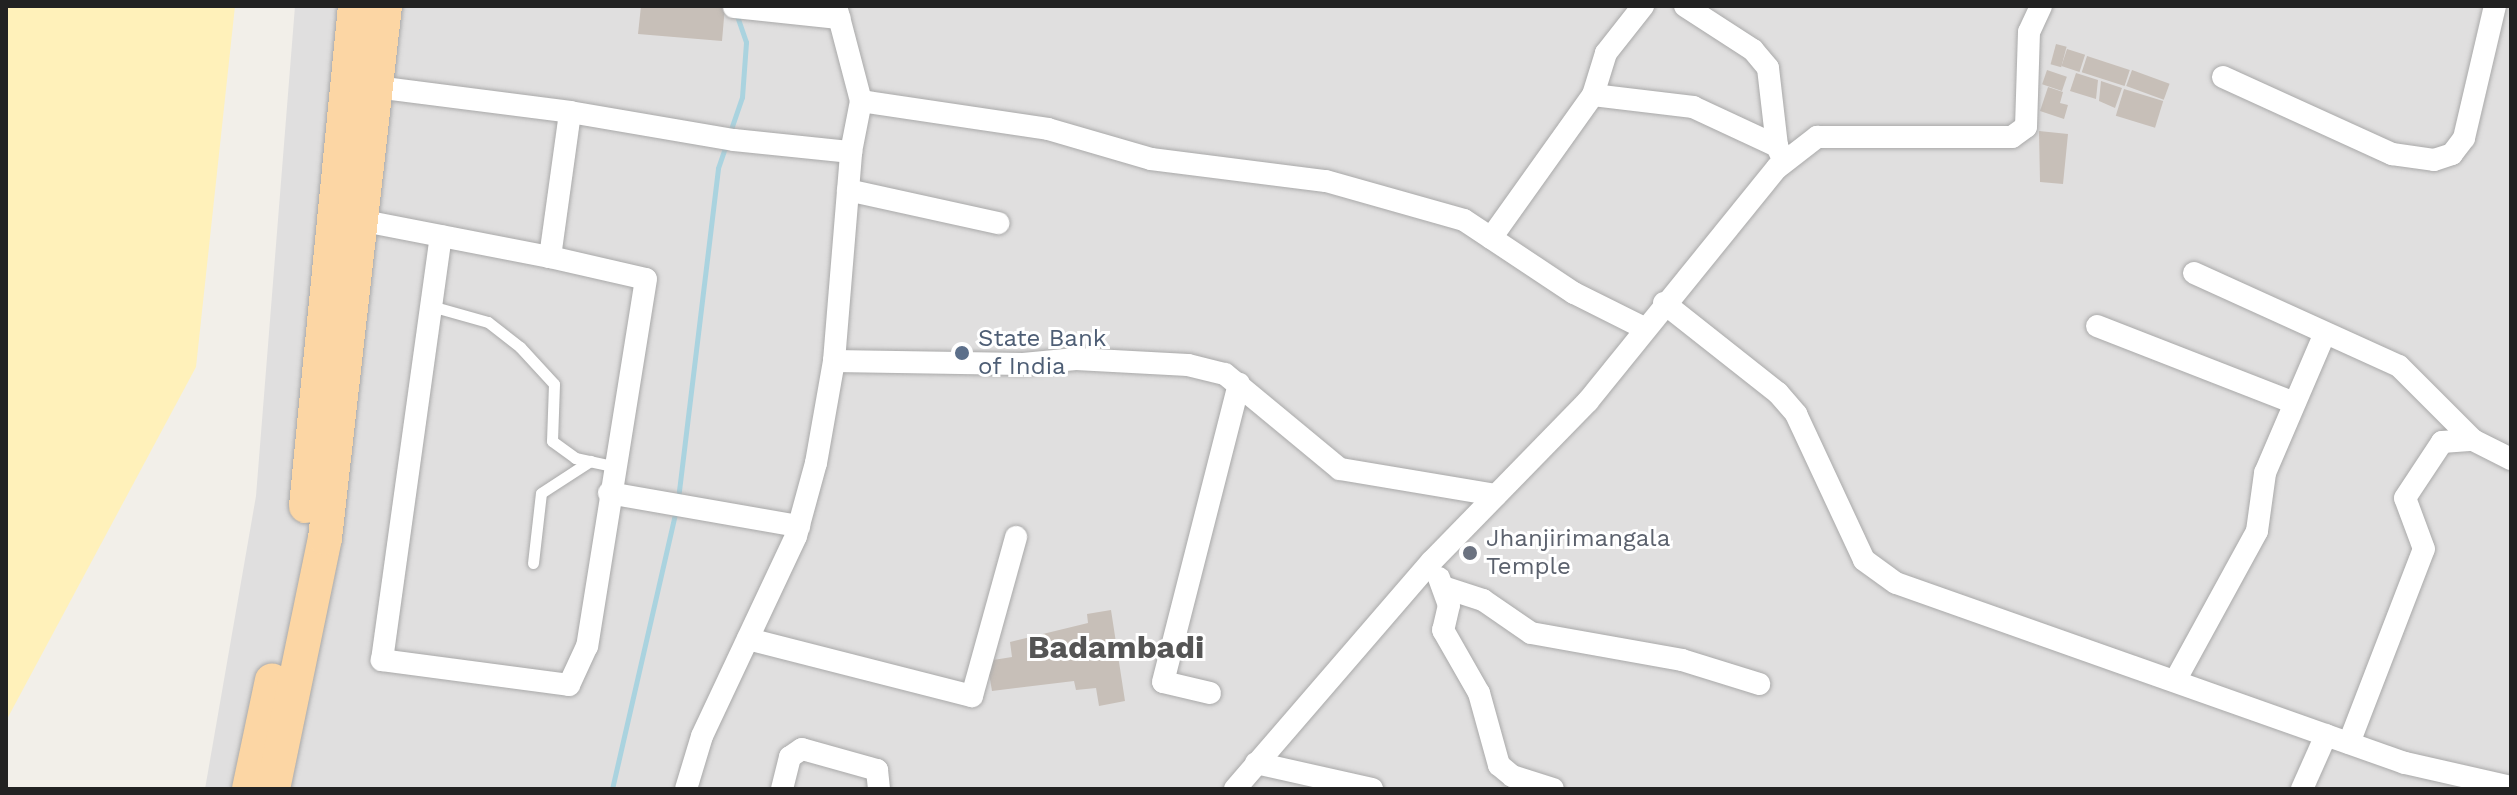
<!DOCTYPE html>
<style>
body{margin:0}
#map{position:relative;width:2517px;height:795px;overflow:hidden;background:#f2efe9;font-family:"Work Sans",sans-serif}
div>[style]{position:absolute}
[style*='--x']{left:calc(var(--x)*1px);top:calc(var(--y)*1px);width:calc(var(--w)*1px);rotate:calc(var(--a)*1deg)}
.residential>*{inset:0;background:#e0dfdf}
.sand>*{inset:0;background:#fff1ba}
.stream>*{height:5px;margin:-2.5px;padding:0 2.5px;transform-origin:2.5px;border-radius:2.5px;background:#aad3df}
.building>*{inset:0;background:#c7bfb8;transform-origin:0 0}
.roads{filter:drop-shadow(0 0 2px #a9a9a9) drop-shadow(0 0 2px #a9a9a9)}
.lane>*{height:11px;margin:-5.5px;padding:0 5.5px;transform-origin:5.5px;border-radius:5.5px;background:#fff}
.street>*{height:22px;margin:-11px;padding:0 11px;transform-origin:11px;border-radius:11px;background:#fff}
.primary>*{height:34px;margin:-17px;padding:0 17px;transform-origin:17px;border-radius:17px;background:#fcd6a4}
.dots>*{width:22px;height:22px;translate:-50% -50%;box-sizing:border-box;border:4px solid #fff;border-radius:50%}
span{translate:-50% -50%;white-space:nowrap;text-align:center;line-height:1.15;-webkit-text-stroke:6px #fff;paint-order:stroke}
.service-label{font-size:24px;color:#4e5e75}
.left{translate:0 -50%;text-align:left}
.worship-label{font-size:24px;color:#5b616d}
.district-label{font-size:32px;color:#555;font-weight:700}
.frame{position:absolute;inset:0;border:8px solid #222;pointer-events:none}
</style>
<div id="map">
<div class="residential">
<div style="clip-path:polygon(295px 6px,2511px 6px,2511px 789px,205px 789px,256px 496px)"></div>
</div>
<div class="sand">
<div style="clip-path:polygon(6px 6px,235px 6px,196px 367px,6px 721px)"></div>
</div>
<div class="stream">
<div style="--x:730;--y:132;--w:37;--a:-71"></div>
<div style="--x:742;--y:97;--w:55;--a:-85.8"></div>
<div style="--x:746;--y:42;--w:31;--a:-109"></div>
<div style="--x:678;--y:499;--w:333;--a:-83.1"></div>
<div style="--x:718;--y:168;--w:24;--a:-71"></div>
<div style="--x:612;--y:789;--w:287;--a:-77.1"></div>
</div>
<div class="building">
<div style="clip-path:polygon(641px 6px,725px 6px,722px 41px,638px 34px)"></div>
<div style="left:2056px;top:44px;width:11px;height:21px;rotate:15deg"></div>
<div style="left:2067px;top:49px;width:19px;height:18px;rotate:18deg"></div>
<div style="left:2087px;top:56px;width:45px;height:17px;rotate:18deg"></div>
<div style="left:2047px;top:70px;width:21px;height:15px;rotate:19deg"></div>
<div style="left:2132px;top:70px;width:40px;height:17px;rotate:20deg"></div>
<div style="clip-path:polygon(2076px 73px,2098px 80px,2096px 99px,2070px 91px)"></div>
<div style="clip-path:polygon(2101px 81px,2122px 88px,2115px 108px,2099px 101px)"></div>
<div style="clip-path:polygon(2048px 87px,2063px 92px,2060px 103px,2068px 105px,2064px 119px,2040px 111px)"></div>
<div style="left:2124px;top:89px;width:41px;height:28px;rotate:17deg"></div>
<div style="clip-path:polygon(2039px 131px,2068px 134px,2063px 184px,2040px 182px)"></div>
<div style="clip-path:polygon(1111px 610px,1125px 701px,1099px 706px,1096px 688px,1076px 690px,1074px 681px,992px 691px,987px 661px,1012px 657px,1010px 642px,1088px 623px,1087px 614px)"></div>
</div>
<div class="roads">
<div class="lane">
<div style="--x:431;--y:306;--w:59;--a:15.7"></div>
<div style="--x:488;--y:322;--w:41;--a:38"></div>
<div style="--x:520;--y:347;--w:50;--a:47.4"></div>
<div style="--x:554;--y:384;--w:57;--a:92"></div>
<div style="--x:552;--y:441;--w:29;--a:36"></div>
<div style="--x:575;--y:458;--w:40;--a:12"></div>
<div style="--x:533;--y:563;--w:70;--a:-83.5"></div>
<div style="--x:541;--y:493;--w:59;--a:-33.1"></div>
</div>
<div class="street">
<div style="--x:1685;--y:6;--w:81;--a:32.9"></div>
<div style="--x:1753;--y:50;--w:23;--a:50"></div>
<div style="--x:1768;--y:68;--w:79;--a:83.4"></div>
<div style="--x:1777;--y:146;--w:17;--a:66"></div>
<div style="--x:734;--y:7;--w:106;--a:6"></div>
<div style="--x:2223;--y:77;--w:186;--a:24.5"></div>
<div style="--x:2392;--y:154;--w:42;--a:8.1"></div>
<div style="--x:2434;--y:160;--w:19;--a:-18"></div>
<div style="--x:2452;--y:154;--w:20;--a:-53"></div>
<div style="--x:2464;--y:138;--w:136;--a:-76.8"></div>
<div style="--x:376;--y:87;--w:196;--a:7.3"></div>
<div style="--x:570;--y:112;--w:166;--a:9.7"></div>
<div style="--x:734;--y:140;--w:118;--a:5.9"></div>
<div style="--x:1593;--y:95;--w:101;--a:6.8"></div>
<div style="--x:1693;--y:107;--w:93;--a:24.9"></div>
<div style="--x:861;--y:101;--w:189;--a:8.5"></div>
<div style="--x:1048;--y:129;--w:107;--a:16.2"></div>
<div style="--x:1151;--y:159;--w:176;--a:7.2"></div>
<div style="--x:1326;--y:181;--w:143;--a:15.8"></div>
<div style="--x:1464;--y:220;--w:132;--a:33.6"></div>
<div style="--x:1574;--y:293;--w:78;--a:26.6"></div>
<div style="--x:848;--y:190;--w:154;--a:12.4"></div>
<div style="--x:364;--y:221;--w:189;--a:11"></div>
<div style="--x:550;--y:257;--w:98;--a:12.9"></div>
<div style="--x:646;--y:279;--w:372;--a:99.1"></div>
<div style="--x:587;--y:646;--w:43;--a:114.8"></div>
<div style="--x:569;--y:685;--w:189;--a:-172.4"></div>
<div style="--x:382;--y:660;--w:428;--a:-82.1"></div>
<div style="--x:1491;--y:238;--w:176;--a:-54.5"></div>
<div style="--x:1593;--y:95;--w:44;--a:-72.8"></div>
<div style="--x:1606;--y:53;--w:60;--a:-51.8"></div>
<div style="--x:550;--y:257;--w:146;--a:-82.1"></div>
<div style="--x:2194;--y:273;--w:225;--a:24.4"></div>
<div style="--x:2399;--y:366;--w:105;--a:45"></div>
<div style="--x:2473;--y:440;--w:42;--a:26.6"></div>
<div style="--x:1664;--y:303;--w:145;--a:38.3"></div>
<div style="--x:1778;--y:393;--w:28;--a:49"></div>
<div style="--x:1796;--y:414;--w:161;--a:65"></div>
<div style="--x:1864;--y:560;--w:39;--a:36"></div>
<div style="--x:1896;--y:583;--w:540;--a:19.48"></div>
<div style="--x:2405;--y:763;--w:109;--a:12.8"></div>
<div style="--x:2097;--y:326;--w:212;--a:21.3"></div>
<div style="--x:834;--y:361;--w:189;--a:0.9"></div>
<div style="--x:1023;--y:364;--w:53;--a:-5.4"></div>
<div style="--x:1076;--y:359;--w:112;--a:3.1"></div>
<div style="--x:1188;--y:365;--w:38;--a:14"></div>
<div style="--x:1225;--y:374;--w:149;--a:39.6"></div>
<div style="--x:1340;--y:469;--w:158;--a:9.5"></div>
<div style="--x:609;--y:493;--w:193;--a:9.9"></div>
<div style="--x:1439;--y:578;--w:29;--a:70"></div>
<div style="--x:1449;--y:605;--w:26;--a:103"></div>
<div style="--x:1443;--y:630;--w:73;--a:60.3"></div>
<div style="--x:1479;--y:693;--w:75;--a:74.5"></div>
<div style="--x:1499;--y:765;--w:17;--a:40"></div>
<div style="--x:1512;--y:776;--w:43;--a:17.6"></div>
<div style="--x:1443;--y:587;--w:42;--a:18"></div>
<div style="--x:1483;--y:600;--w:58;--a:34.5"></div>
<div style="--x:1531;--y:633;--w:153;--a:10.1"></div>
<div style="--x:1682;--y:660;--w:81;--a:17.3"></div>
<div style="--x:748;--y:639;--w:231;--a:14.3"></div>
<div style="--x:972;--y:696;--w:165;--a:-74.5"></div>
<div style="--x:2175;--y:681;--w:171;--a:-61.3"></div>
<div style="--x:2257;--y:531;--w:59;--a:-82.1"></div>
<div style="--x:2265;--y:473;--w:152;--a:-66.8"></div>
<div style="--x:1210;--y:693;--w:48;--a:-166.8"></div>
<div style="--x:1163;--y:682;--w:308;--a:-75.7"></div>
<div style="--x:2349;--y:743;--w:208;--a:-68.9"></div>
<div style="--x:2424;--y:549;--w:54;--a:-110.4"></div>
<div style="--x:2405;--y:498;--w:67;--a:-56.5"></div>
<div style="--x:2442;--y:442;--w:31;--a:-4"></div>
<div style="--x:1256;--y:763;--w:119;--a:12.6"></div>
<div style="--x:686;--y:789;--w:55;--a:-73.2"></div>
<div style="--x:702;--y:736;--w:221;--a:-64.8"></div>
<div style="--x:796;--y:536;--w:76;--a:-74.7"></div>
<div style="--x:816;--y:463;--w:104;--a:-80"></div>
<div style="--x:834;--y:361;--w:210;--a:-85.3"></div>
<div style="--x:851;--y:152;--w:52;--a:-78.9"></div>
<div style="--x:861;--y:101;--w:98;--a:-104.7"></div>
<div style="--x:782;--y:789;--w:33;--a:-76"></div>
<div style="--x:790;--y:757;--w:14;--a:-34"></div>
<div style="--x:802;--y:749;--w:78;--a:15.6"></div>
<div style="--x:877;--y:770;--w:19;--a:84"></div>
<div style="--x:1235;--y:789;--w:301;--a:-49.2"></div>
<div style="--x:1432;--y:561;--w:223;--a:-45.7"></div>
<div style="--x:1588;--y:401;--w:300;--a:-51"></div>
<div style="--x:1777;--y:168;--w:51;--a:-37.8"></div>
<div style="--x:1817;--y:137;--w:195;--a:0"></div>
<div style="--x:2012;--y:137;--w:17;--a:-36"></div>
<div style="--x:2026;--y:127;--w:95;--a:-88.2"></div>
<div style="--x:2029;--y:32;--w:29;--a:-65"></div>
<div style="--x:2302;--y:789;--w:59;--a:-66"></div>
</div>
<div class="primary">
<div style="--x:306;--y:506;--w:502;--a:-84.4"></div>
<div style="--x:249;--y:789;--w:111;--a:-78.1"></div>
<div style="--x:273;--y:789;--w:256;--a:-78.3"></div>
<div style="--x:325;--y:538;--w:535;--a:-83.57"></div>
</div>
</div>
<div class="dots">
<div style="left:962px;top:353px;background:#5c6f8a"></div>
<div style="left:1470px;top:553px;background:#6b7280"></div>
</div>
<div class="service-label">
<span class="left" style="left:978px;top:353px">State Bank<br>of India</span>
</div>
<div class="worship-label">
<span class="left" style="left:1486px;top:553px">Jhanjirimangala<br>Temple</span>
</div>
<div class="district-label">
<span style="left:1116px;top:647px">Badambadi</span>
</div>
<div class="frame"></div>
</div>
